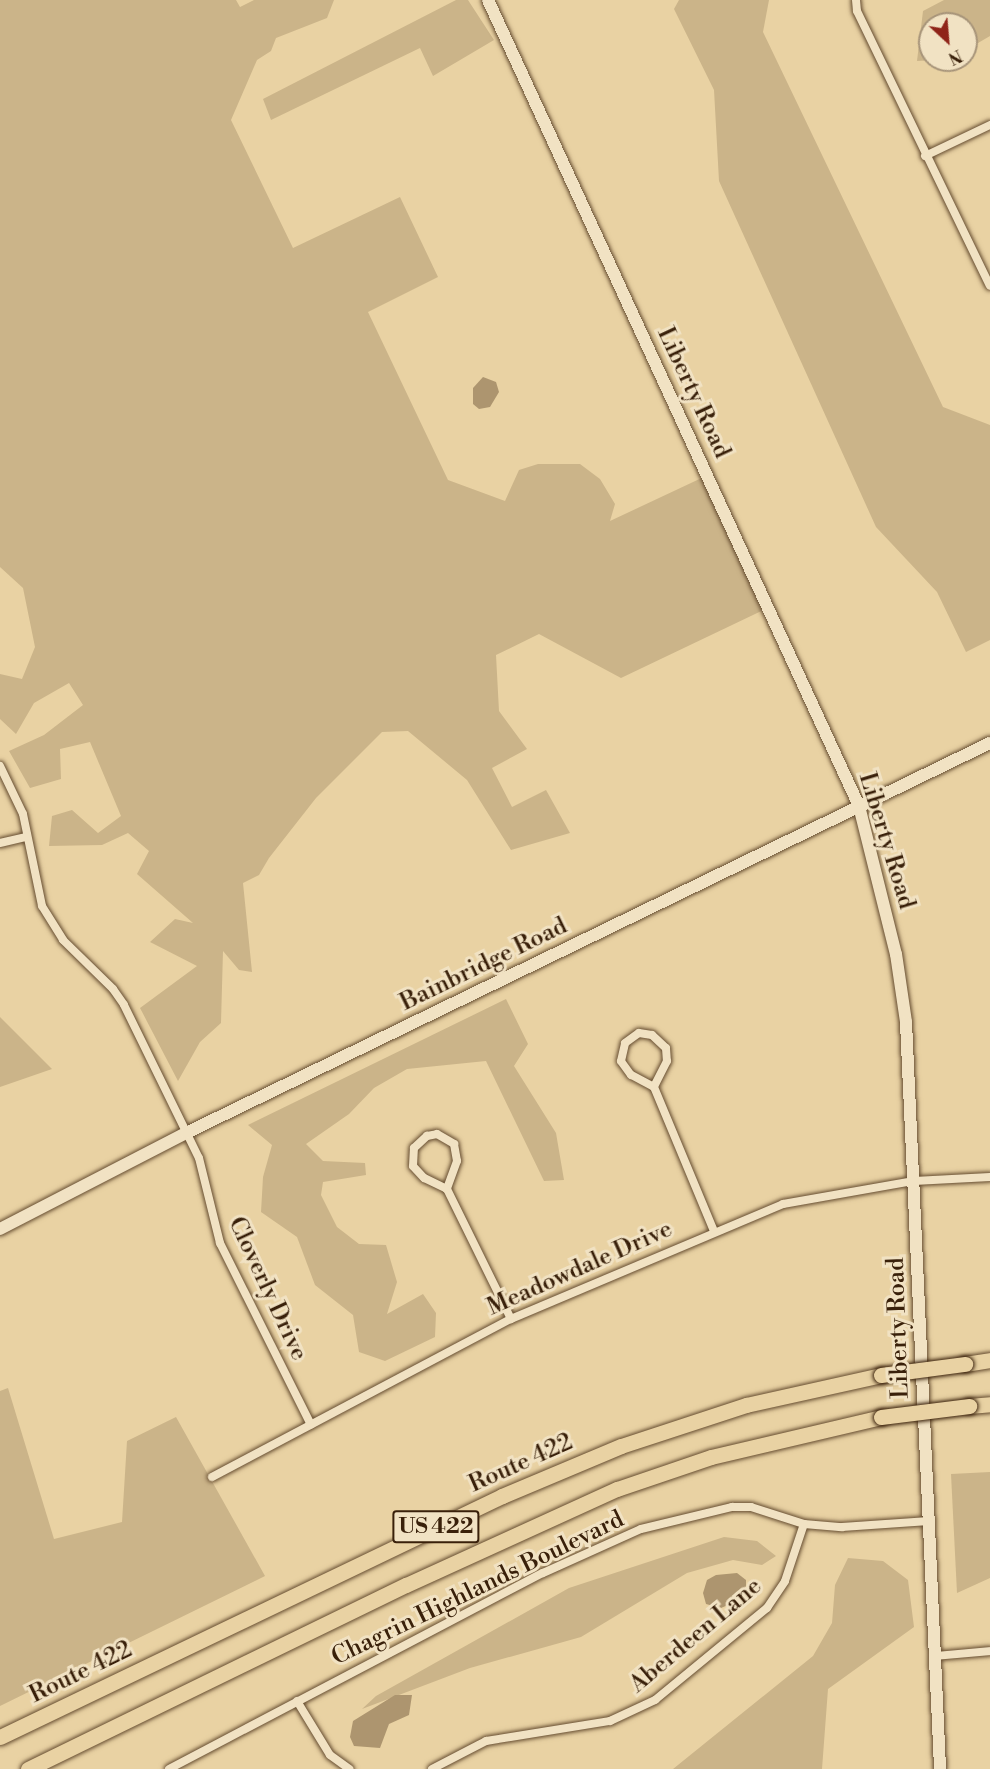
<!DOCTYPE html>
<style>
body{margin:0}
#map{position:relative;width:990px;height:1769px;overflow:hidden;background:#e9d2a3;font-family:"Libre Bodoni",serif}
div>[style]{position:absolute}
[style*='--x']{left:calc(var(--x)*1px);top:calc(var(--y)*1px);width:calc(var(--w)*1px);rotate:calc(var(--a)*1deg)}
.green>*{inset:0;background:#cbb489}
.water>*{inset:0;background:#ad956f}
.roads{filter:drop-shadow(0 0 2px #654c30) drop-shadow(0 0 2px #654c30)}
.street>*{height:8px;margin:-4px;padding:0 4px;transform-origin:4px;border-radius:4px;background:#f1e2c3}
.secondary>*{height:12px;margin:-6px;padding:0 6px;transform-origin:6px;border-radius:6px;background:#f1e2c3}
.highway>*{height:15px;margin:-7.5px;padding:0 7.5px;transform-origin:7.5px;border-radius:7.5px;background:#e9d2a3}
.bridges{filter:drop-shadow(0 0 2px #39200a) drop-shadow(0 0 2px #39200a)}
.highway-bridge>*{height:15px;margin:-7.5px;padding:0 7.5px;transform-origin:7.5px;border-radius:7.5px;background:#e9d2a3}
span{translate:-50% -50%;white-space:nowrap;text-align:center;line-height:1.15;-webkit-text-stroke:6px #f1e2c3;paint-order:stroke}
.shield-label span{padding:2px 4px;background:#f1e2c3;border:2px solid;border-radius:4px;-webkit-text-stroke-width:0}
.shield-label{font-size:22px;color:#39200a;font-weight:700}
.street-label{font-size:24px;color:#39200a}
.north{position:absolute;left:918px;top:12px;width:60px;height:60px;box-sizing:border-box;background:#f1e2c3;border:2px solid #a79479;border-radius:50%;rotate:154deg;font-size:16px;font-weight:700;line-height:24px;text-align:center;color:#39200a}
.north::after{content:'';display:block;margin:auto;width:21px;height:27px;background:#8f2418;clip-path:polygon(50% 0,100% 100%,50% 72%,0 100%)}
</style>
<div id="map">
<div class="green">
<div style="clip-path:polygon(0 0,236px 0,240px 7px,254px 0,334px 0,327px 18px,276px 38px,271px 51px,257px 60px,231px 120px,293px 248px,400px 197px,438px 277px,368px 312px,448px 480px,505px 501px,519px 470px,538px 464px,580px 464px,600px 479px,615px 504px,610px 521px,708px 475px,770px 607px,621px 678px,539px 634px,496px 655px,499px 711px,527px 749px,492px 768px,512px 807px,546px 790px,570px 833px,511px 850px,467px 780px,408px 731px,382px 732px,316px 798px,269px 858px,259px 875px,243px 883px,252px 972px,239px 970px,223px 951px,221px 1023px,200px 1042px,178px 1081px,140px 1008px,197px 966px,150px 942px,175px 919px,193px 923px,137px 874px,149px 851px,128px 833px,102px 845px,49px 846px,52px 816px,72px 810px,98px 833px,121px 816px,90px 742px,60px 749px,61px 779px,30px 788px,9px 751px,44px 735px,83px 705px,69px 683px,34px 703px,16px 734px,0 719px,0 674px,22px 679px,35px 647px,23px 588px,0 567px)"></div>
<div style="clip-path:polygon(456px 0,468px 0,494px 40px,433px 76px,420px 48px,271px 120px,263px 99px)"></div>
<div style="clip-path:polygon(679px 0,769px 0,763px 32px,943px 407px,990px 425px,990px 640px,966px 652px,937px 592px,876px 527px,719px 181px,714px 90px,674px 9px)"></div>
<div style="clip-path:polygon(944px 0,990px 0,990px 36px,966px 50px,966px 24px,930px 24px,930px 60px,935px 60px,917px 61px,923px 11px)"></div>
<div style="clip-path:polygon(506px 999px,528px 1044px,514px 1066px,556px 1133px,564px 1180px,544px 1181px,486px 1061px,407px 1069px,374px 1088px,349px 1114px,306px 1144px,323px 1161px,365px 1163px,366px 1175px,323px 1182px,321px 1195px,337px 1227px,359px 1244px,386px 1245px,397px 1282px,387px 1314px,423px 1294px,436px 1313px,435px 1337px,385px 1361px,359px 1352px,353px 1315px,315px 1285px,297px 1237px,261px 1212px,263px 1177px,272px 1145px,248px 1125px)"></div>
<div style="clip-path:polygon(0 1017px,52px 1069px,0 1087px)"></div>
<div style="clip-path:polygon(8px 1388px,54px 1539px,122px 1522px,127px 1441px,176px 1417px,265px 1576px,0 1706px,0 1391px)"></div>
<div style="clip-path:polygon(990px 1472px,990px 1578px,957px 1593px,951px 1474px)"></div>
<div style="clip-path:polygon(724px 1537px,757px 1541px,776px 1556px,762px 1565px,733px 1560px,687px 1573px,581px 1637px,470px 1668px,362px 1709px,376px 1696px,569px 1588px)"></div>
<div style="clip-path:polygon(848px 1558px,883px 1561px,908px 1580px,914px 1627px,828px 1689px,822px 1769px,673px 1769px,813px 1656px,832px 1623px,835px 1585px)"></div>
</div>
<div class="water">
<div style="clip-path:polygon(483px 377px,496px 382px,499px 392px,490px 407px,479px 409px,473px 404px,473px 388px)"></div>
<div style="clip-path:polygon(737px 1573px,746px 1580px,746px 1586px,737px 1601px,721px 1608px,706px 1604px,703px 1593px,707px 1580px,716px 1575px)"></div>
<div style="clip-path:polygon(395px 1695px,412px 1695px,409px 1715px,389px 1724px,380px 1748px,354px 1746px,350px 1737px,353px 1721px)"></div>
</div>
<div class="roads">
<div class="street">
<div style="--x:856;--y:0;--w:11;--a:85"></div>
<div style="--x:857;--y:11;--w:305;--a:64.2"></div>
<div style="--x:925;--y:156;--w:72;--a:-25.5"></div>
<div style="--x:0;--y:766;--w:53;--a:64.4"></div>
<div style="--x:23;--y:814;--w:94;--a:78.3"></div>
<div style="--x:42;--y:906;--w:40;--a:58"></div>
<div style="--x:63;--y:940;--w:70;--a:44.4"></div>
<div style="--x:113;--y:989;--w:19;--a:55"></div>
<div style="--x:124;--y:1005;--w:170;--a:63.9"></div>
<div style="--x:199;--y:1158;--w:88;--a:76.1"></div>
<div style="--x:220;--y:1243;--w:203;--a:63.4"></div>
<div style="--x:0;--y:843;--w:27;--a:-13"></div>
<div style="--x:654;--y:1087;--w:26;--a:-152"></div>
<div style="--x:631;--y:1075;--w:17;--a:-126"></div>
<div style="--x:621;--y:1061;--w:18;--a:-77"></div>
<div style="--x:625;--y:1043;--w:17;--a:-36"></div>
<div style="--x:639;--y:1033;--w:13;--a:9"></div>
<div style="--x:652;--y:1035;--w:19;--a:43"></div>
<div style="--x:666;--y:1048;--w:13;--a:86"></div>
<div style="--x:667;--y:1061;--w:29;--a:117"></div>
<div style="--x:654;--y:1087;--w:156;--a:67.4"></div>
<div style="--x:447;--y:1189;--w:25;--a:-154"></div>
<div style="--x:424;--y:1178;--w:16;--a:-133"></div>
<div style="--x:413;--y:1166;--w:18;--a:-87"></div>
<div style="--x:414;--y:1148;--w:18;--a:-43"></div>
<div style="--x:427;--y:1136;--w:10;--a:-11"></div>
<div style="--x:437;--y:1134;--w:20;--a:30"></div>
<div style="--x:454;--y:1144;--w:17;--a:80"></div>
<div style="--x:457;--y:1161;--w:30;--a:110"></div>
<div style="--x:447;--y:1189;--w:145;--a:63.8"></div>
<div style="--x:212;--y:1477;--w:338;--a:-27.9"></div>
<div style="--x:511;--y:1319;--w:295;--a:-22.9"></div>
<div style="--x:783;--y:1204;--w:133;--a:-10"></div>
<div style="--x:914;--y:1181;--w:76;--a:-3"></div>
<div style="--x:935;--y:1656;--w:55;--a:-5.2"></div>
<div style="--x:297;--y:1701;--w:63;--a:58.6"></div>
<div style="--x:330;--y:1755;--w:24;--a:36"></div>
<div style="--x:169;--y:1769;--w:422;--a:-27.7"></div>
<div style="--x:543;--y:1573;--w:107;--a:-24.2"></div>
<div style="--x:641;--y:1529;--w:94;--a:-13.6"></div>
<div style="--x:732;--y:1507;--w:19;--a:0"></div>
<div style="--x:751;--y:1507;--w:56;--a:17.8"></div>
<div style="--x:804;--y:1524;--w:38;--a:5"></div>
<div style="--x:842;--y:1527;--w:87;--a:-3.9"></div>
<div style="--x:432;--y:1769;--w:61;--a:-27.4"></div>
<div style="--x:486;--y:1741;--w:126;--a:-9.2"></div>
<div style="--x:610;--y:1721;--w:50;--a:-25"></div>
<div style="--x:655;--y:1700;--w:145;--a:-39.4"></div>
<div style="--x:767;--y:1608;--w:32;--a:-56"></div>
<div style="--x:785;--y:1581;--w:60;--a:-71.6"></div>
</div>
<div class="secondary">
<div style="--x:488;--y:0;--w:887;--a:65.28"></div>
<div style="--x:859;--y:806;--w:153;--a:76"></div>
<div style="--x:896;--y:954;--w:69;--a:81.6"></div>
<div style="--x:906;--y:1022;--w:748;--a:87.39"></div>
<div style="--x:0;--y:1229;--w:209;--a:-27.3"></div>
<div style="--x:186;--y:1133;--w:894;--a:-25.88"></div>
</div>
<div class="highway">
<div style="--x:965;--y:1364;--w:25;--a:-9"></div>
<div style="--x:969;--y:1406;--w:21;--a:-5"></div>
<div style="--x:0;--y:1737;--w:557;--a:-25.64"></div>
<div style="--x:502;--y:1496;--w:129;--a:-22.8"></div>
<div style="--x:621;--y:1446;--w:132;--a:-18.2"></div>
<div style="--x:746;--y:1405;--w:138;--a:-12.5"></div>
<div style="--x:28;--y:1769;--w:420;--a:-26"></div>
<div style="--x:406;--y:1585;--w:232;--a:-24.5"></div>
<div style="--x:617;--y:1489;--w:99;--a:-18.8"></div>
<div style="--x:711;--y:1457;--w:175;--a:-13.2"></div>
</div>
</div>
<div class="bridges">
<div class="highway-bridge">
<div style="--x:881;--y:1375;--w:85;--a:-7.5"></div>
<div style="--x:881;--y:1417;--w:89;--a:-7.1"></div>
</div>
</div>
<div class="shield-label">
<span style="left:436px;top:1527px">US 422</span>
</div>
<div class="street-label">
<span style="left:693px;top:393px;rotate:65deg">Liberty Road</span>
<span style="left:886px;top:841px;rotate:73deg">Liberty Road</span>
<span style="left:484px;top:965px;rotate:-26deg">Bainbridge Road</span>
<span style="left:580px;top:1269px;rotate:-24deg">Meadowdale Drive</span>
<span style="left:267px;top:1289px;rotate:65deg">Cloverly Drive</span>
<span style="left:899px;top:1328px;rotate:-92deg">Liberty Road</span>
<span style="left:521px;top:1464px;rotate:-24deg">Route 422</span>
<span style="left:478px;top:1589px;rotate:-26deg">Chagrin Highlands Boulevard</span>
<span style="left:696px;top:1636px;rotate:-40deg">Aberdeen Lane</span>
<span style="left:81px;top:1673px;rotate:-26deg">Route 422</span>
</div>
<div class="north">N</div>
</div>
